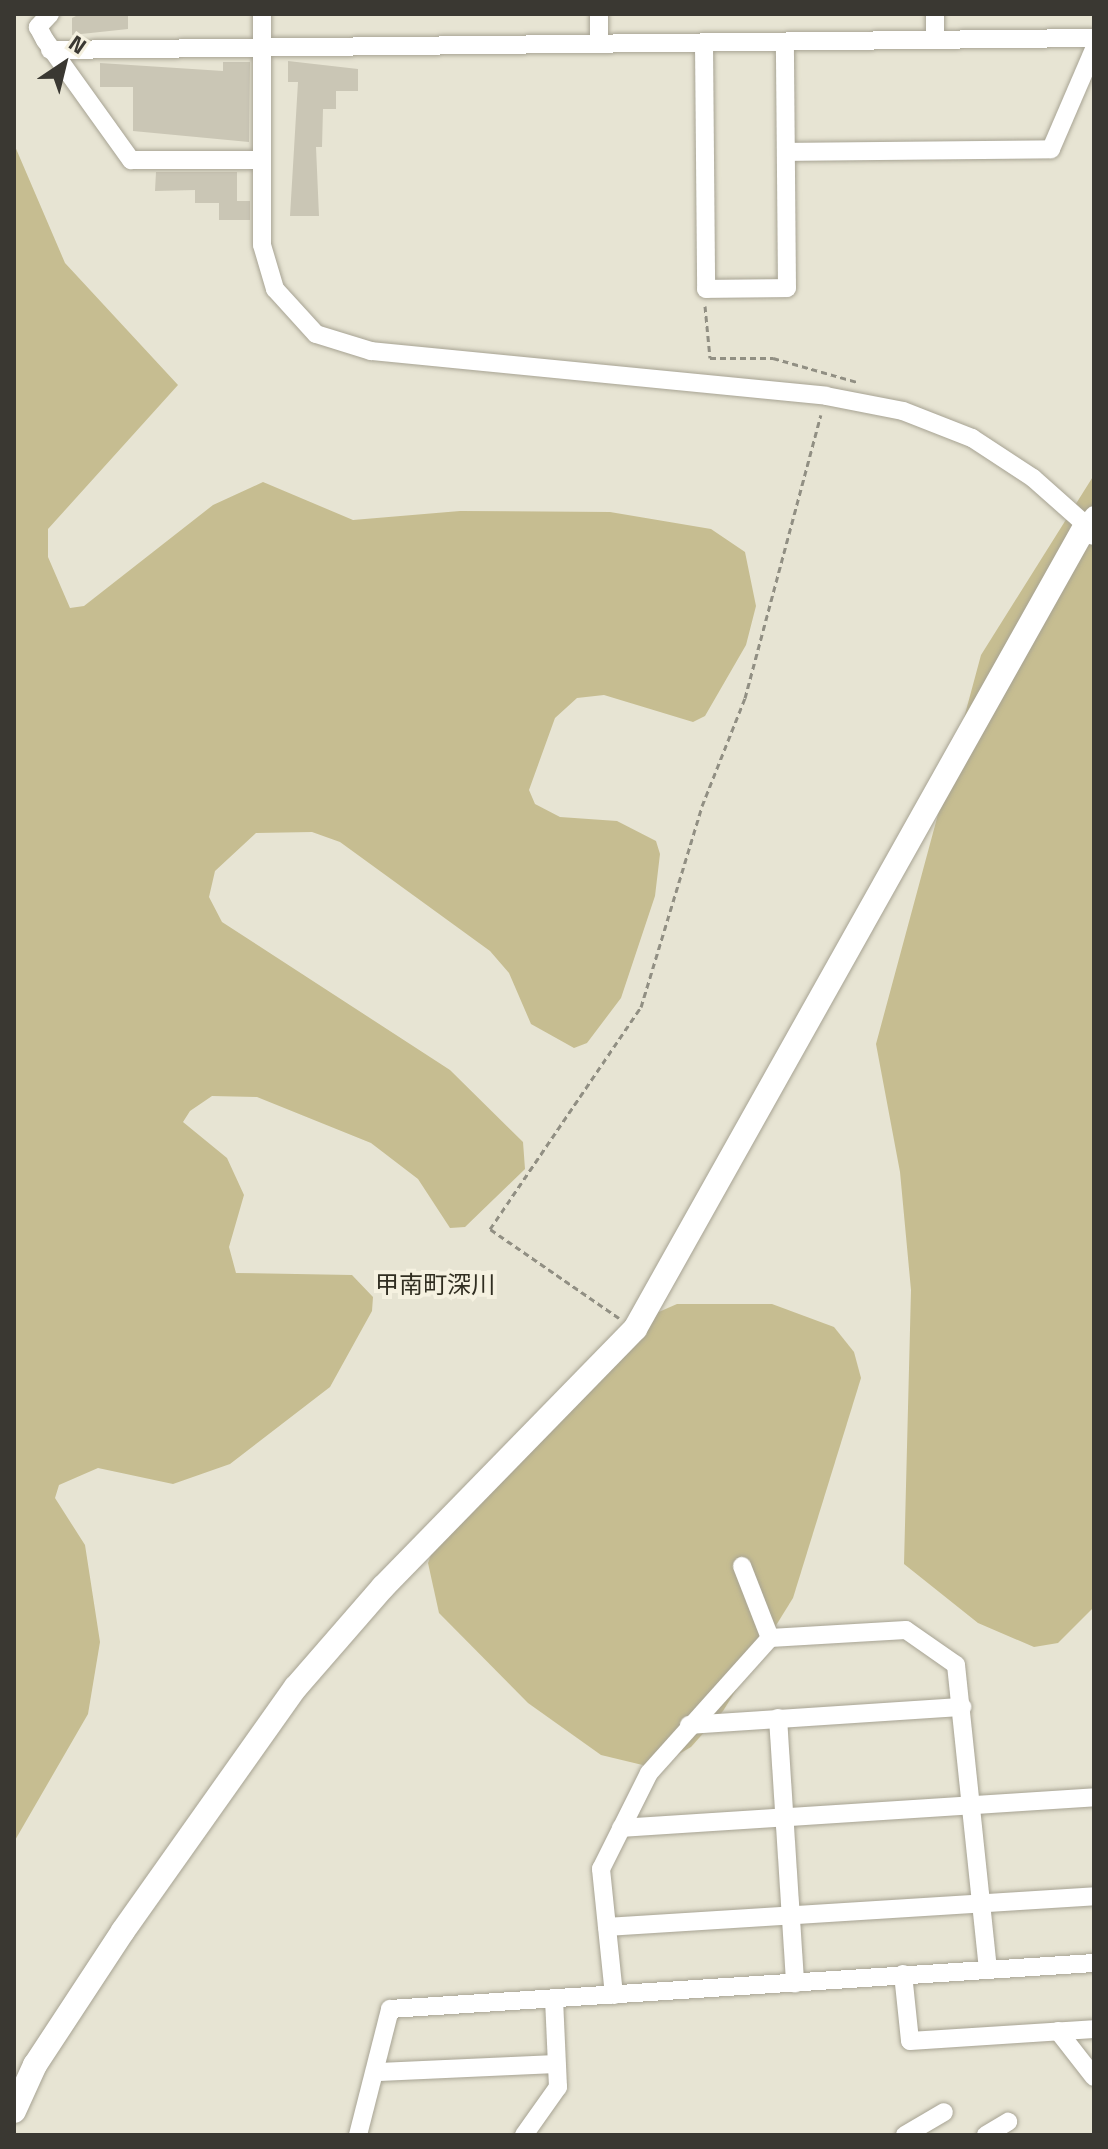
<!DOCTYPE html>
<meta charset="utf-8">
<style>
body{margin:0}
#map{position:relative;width:1108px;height:2149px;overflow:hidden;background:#e7e4d3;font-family:"Titillium Web","Noto Sans JP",sans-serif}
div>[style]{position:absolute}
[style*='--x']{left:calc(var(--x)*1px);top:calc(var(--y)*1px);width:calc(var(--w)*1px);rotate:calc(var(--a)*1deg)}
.green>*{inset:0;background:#c6bd91}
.building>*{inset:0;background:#cac6b5}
.path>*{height:3px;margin-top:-1.5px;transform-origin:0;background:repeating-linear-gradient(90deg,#918f83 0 6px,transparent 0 10px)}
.roads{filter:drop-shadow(0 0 2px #a7a393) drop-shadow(0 0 2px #a7a393)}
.minor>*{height:18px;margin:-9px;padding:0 9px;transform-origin:9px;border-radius:9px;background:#fff}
.tertiary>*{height:24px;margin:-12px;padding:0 12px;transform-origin:12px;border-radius:12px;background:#fff}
span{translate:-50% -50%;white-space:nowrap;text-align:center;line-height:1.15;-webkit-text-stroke:8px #f5f1e0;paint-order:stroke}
.quarter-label{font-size:24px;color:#312e21}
.frame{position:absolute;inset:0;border:16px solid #3a3832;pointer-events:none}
.north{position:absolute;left:24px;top:24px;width:80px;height:80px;-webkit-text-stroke:6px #f5f1e0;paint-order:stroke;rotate:35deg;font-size:22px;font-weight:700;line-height:32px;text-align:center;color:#3a3832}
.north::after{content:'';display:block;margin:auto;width:28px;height:36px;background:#3a3832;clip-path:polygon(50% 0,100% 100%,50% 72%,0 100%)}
</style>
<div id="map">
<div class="green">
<div style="clip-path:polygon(14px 144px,65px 263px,178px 385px,48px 529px,48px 557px,70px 608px,84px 606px,213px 505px,263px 482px,353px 520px,460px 511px,610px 512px,711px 529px,745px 552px,756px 606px,746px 645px,705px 716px,693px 722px,604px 695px,577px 698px,555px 718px,529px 790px,535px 804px,560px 817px,617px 821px,656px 841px,660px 854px,655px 896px,621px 998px,587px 1043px,574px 1048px,531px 1024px,509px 973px,490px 951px,340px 842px,312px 832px,256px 833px,215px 871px,209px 897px,222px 922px,450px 1070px,523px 1142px,525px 1169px,465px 1227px,450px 1228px,418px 1179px,371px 1143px,257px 1097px,212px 1096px,190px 1111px,183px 1122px,227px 1158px,244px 1195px,229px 1247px,236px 1273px,352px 1275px,373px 1297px,372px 1311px,330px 1387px,230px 1464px,173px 1484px,98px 1468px,59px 1485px,55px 1498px,85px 1545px,100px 1642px,88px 1714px,14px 1842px)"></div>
<div style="clip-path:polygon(1094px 475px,1094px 1607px,1058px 1643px,1034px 1647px,978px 1623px,904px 1564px,911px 1290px,900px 1172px,876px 1044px,981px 655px)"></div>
<div style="clip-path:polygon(677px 1304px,772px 1304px,834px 1327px,854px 1352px,861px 1378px,793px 1598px,723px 1711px,691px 1747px,655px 1768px,601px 1755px,528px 1703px,439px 1613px,428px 1563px,445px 1517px,645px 1318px)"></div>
</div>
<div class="building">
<div style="clip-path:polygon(80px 14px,128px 14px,128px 29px,72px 35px,72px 18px)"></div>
<div style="clip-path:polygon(288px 61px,358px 69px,358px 91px,336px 91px,336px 109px,323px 109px,322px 147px,316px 147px,319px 216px,290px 216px,298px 82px,288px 82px)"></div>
<div style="clip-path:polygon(223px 62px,250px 62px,249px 142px,133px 131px,133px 87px,100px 87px,100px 63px,223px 71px)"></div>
<div style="clip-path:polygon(156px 172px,237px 172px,237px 201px,250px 201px,250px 220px,219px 220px,219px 203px,195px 203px,195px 190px,155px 191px)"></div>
</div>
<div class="path">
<div style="--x:705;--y:306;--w:52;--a:84.5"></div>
<div style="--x:710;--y:358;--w:63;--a:0"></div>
<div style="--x:773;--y:358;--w:87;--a:15.9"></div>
<div style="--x:619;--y:1318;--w:157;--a:-145.4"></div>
<div style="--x:490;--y:1229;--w:268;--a:-55.8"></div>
<div style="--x:641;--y:1007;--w:210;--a:-73.1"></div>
<div style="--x:702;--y:806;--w:116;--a:-68.3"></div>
<div style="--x:745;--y:698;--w:293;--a:-75"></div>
</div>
<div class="roads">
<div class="minor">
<div style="--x:50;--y:14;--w:18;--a:133"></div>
<div style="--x:38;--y:27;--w:15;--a:62"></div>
<div style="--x:45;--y:40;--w:148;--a:54.4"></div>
<div style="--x:131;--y:160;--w:131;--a:0"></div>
<div style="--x:262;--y:14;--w:231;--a:90"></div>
<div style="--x:262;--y:245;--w:46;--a:73.5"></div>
<div style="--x:275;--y:289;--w:61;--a:47.7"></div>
<div style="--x:316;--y:334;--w:58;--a:17.2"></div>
<div style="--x:371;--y:351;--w:457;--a:5.6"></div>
<div style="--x:826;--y:396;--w:78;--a:11"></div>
<div style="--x:903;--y:411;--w:74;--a:21.4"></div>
<div style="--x:972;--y:438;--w:73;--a:33.3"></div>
<div style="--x:1033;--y:478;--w:71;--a:41.6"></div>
<div style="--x:1086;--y:525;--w:13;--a:-51"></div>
<div style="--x:935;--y:14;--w:25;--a:90"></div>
<div style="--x:704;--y:43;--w:246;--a:89.5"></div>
<div style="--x:706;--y:289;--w:81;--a:-0.7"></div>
<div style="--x:787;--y:288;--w:246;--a:-90.5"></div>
<div style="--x:599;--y:44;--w:30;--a:-90"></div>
<div style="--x:50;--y:50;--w:1044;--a:-0.66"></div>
<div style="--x:786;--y:152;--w:265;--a:-0.6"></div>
<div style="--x:1051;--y:149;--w:109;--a:-66.7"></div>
<div style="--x:742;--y:1566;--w:77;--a:68.7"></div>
<div style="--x:778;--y:1718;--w:266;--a:86.3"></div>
<div style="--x:689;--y:1725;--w:274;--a:-3.8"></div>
<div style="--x:621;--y:1828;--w:474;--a:-3.7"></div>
<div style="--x:607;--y:1927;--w:488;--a:-3.6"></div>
<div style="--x:903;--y:1974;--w:67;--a:84"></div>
<div style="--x:910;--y:2041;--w:184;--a:-3.7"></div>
<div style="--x:614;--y:1995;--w:127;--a:-95.9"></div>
<div style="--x:601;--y:1869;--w:107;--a:-63.4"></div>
<div style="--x:649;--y:1773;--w:181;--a:-48.1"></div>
<div style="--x:770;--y:1638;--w:136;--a:-3.4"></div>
<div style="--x:906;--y:1630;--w:61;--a:35"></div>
<div style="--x:956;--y:1665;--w:306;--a:84"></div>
<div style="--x:1058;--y:2031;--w:58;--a:52"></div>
<div style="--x:379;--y:2072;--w:177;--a:-2.6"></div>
<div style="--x:358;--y:2135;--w:130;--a:-75.7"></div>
<div style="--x:390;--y:2009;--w:706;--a:-3.74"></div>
<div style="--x:524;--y:2135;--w:59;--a:-54.7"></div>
<div style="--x:558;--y:2087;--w:89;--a:-92.6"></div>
<div style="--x:905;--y:2135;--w:45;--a:-30.5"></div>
<div style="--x:986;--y:2135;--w:26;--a:-31"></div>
</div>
<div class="tertiary">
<div style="--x:14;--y:2111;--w:51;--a:-65.5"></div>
<div style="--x:35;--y:2065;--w:160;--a:-56.7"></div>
<div style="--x:123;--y:1931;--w:299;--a:-54.7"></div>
<div style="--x:296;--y:1687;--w:133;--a:-49"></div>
<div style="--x:383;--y:1587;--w:361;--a:-45.7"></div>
<div style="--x:635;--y:1329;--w:922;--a:-60.71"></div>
<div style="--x:1086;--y:525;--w:11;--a:45"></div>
</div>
</div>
<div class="quarter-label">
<span style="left:435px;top:1285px">甲南町深川</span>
</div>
<div class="frame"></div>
<div class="north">N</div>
</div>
